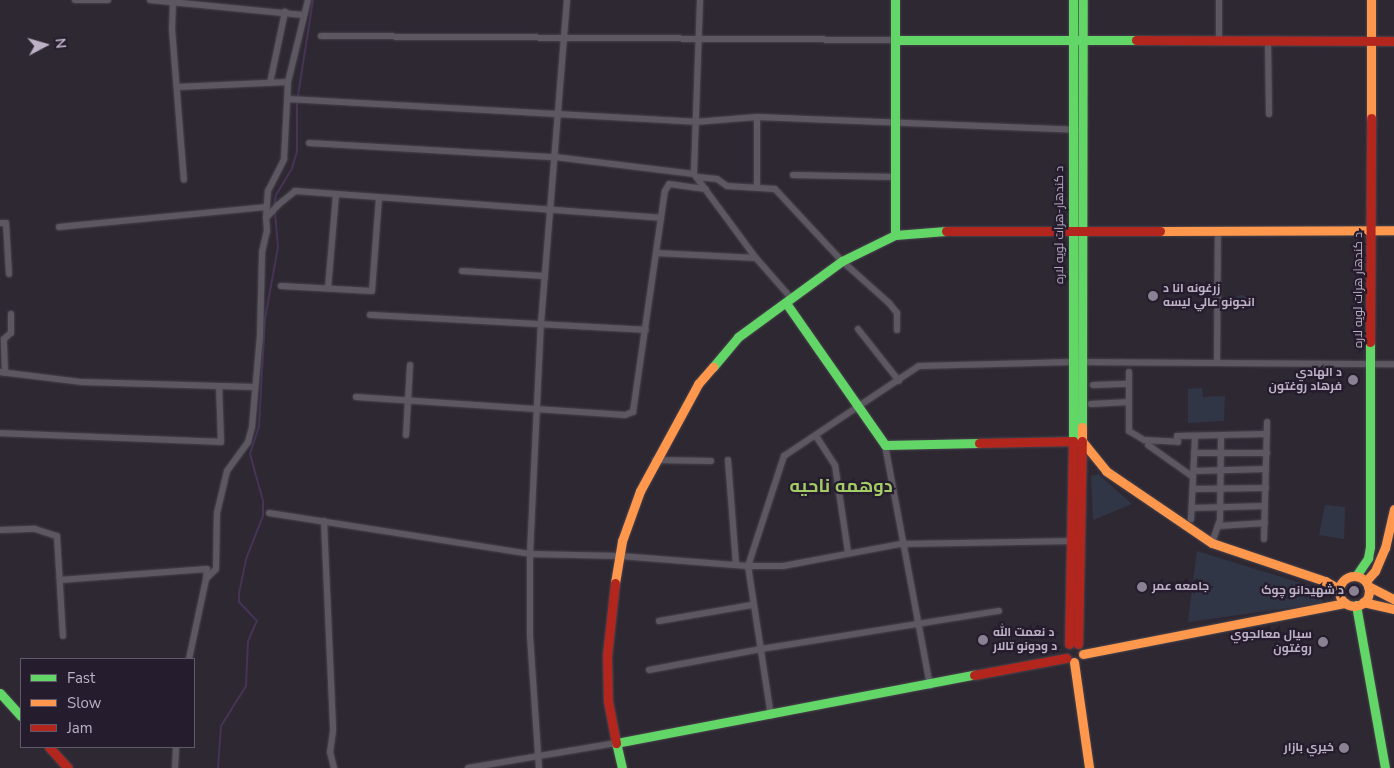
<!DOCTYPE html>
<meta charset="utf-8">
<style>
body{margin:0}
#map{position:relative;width:1394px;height:768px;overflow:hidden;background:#2e2833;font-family:"Nunito Sans",Cairo,sans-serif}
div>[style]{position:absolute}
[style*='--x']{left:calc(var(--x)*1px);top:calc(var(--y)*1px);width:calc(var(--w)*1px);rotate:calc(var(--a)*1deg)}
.green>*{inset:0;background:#313646}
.round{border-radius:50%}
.stream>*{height:2px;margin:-1px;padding:0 1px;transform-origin:1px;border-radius:1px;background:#463356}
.roads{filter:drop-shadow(0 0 1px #48444c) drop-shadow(0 0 1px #48444c)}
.street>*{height:6px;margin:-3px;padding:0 3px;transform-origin:3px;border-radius:3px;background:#5d5762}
.fast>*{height:9px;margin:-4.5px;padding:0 4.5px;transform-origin:4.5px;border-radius:4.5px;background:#63d668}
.slow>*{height:9px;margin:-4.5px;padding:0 4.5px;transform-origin:4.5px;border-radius:4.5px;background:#ff974d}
.slow>.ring{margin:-4.5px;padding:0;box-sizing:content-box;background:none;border:9px solid #ff974d;border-radius:50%}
.jam>*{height:9px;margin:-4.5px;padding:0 4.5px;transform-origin:4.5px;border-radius:4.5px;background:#b3261e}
.dots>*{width:14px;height:14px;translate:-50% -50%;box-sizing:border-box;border:2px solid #251c2d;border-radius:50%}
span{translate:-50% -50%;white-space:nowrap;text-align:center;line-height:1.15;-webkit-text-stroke:4.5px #251c2d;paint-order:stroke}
.street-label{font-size:12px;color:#bcb1c5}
.poi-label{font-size:12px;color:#bcb1c5;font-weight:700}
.left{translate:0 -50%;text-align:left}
.right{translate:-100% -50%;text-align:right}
.district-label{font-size:18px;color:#a4cc65;font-weight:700}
.legend{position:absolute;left:20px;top:658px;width:175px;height:90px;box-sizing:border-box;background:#251c2d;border:1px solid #61586a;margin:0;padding:6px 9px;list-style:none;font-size:15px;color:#bcb1c5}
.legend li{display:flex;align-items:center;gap:10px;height:25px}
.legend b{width:25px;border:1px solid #61586a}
.north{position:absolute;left:20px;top:20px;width:50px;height:50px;-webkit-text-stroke:4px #251c2d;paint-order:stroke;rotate:84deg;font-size:14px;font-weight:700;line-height:20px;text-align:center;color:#bcb1c5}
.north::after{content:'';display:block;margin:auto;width:18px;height:22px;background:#bcb1c5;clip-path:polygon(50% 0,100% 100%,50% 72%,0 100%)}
</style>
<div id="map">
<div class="green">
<div class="round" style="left:1235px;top:295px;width:12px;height:12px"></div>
<div style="clip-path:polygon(1202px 388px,1203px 397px,1225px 396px,1224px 421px,1188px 423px,1188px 389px)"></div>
<div style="clip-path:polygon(1098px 474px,1132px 504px,1093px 520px,1091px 476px)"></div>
<div style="clip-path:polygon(1325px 505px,1345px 507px,1344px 539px,1319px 535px)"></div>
<div style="clip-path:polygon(1197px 551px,1320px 589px,1323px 603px,1188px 622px)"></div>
</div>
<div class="stream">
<div style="--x:274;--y:206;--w:11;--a:-80"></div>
<div style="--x:276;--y:195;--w:31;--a:-59"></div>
<div style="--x:292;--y:168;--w:17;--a:-73"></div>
<div style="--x:297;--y:152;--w:50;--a:-90"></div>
<div style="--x:297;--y:102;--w:103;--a:-81.1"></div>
<div style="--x:218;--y:768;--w:42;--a:-85.9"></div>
<div style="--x:221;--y:726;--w:47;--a:-58"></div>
<div style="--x:246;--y:686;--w:45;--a:-87.5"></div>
<div style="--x:248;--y:641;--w:22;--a:-66"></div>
<div style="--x:257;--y:621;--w:26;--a:-133"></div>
<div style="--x:239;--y:602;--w:9;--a:-90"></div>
<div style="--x:239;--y:593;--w:35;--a:-78"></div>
<div style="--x:246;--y:559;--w:46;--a:-68.4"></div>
<div style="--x:263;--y:516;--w:15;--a:-90"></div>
<div style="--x:263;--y:501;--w:49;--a:-105.5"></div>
<div style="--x:250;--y:454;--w:29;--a:-72"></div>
<div style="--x:259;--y:426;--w:107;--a:-86.8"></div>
<div style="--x:265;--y:319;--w:73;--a:-79.8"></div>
<div style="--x:278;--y:247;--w:36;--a:-95"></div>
</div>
<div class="roads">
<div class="street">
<div style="--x:75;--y:0;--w:33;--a:0"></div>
<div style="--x:150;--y:0;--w:154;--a:5.6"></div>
<div style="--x:700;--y:0;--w:174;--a:92"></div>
<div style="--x:694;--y:174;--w:104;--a:53.6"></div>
<div style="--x:756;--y:258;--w:53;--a:48.8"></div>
<div style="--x:1219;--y:0;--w:40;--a:90"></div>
<div style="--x:173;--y:1;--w:28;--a:92"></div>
<div style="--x:172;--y:29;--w:151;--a:85.5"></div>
<div style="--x:321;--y:36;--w:574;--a:0.4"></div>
<div style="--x:1268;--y:40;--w:74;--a:89.2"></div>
<div style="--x:270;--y:83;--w:73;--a:-78.1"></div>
<div style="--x:177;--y:87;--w:111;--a:-2.6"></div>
<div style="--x:288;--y:99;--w:408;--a:3.2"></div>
<div style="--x:695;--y:122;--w:62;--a:-4.6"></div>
<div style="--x:757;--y:117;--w:319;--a:2.3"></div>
<div style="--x:309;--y:143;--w:246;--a:3.3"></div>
<div style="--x:555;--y:157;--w:140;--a:7"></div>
<div style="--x:793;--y:175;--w:103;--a:1.1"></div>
<div style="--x:697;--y:177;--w:20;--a:6"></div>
<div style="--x:717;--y:179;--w:12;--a:35"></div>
<div style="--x:727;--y:186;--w:48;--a:3.6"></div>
<div style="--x:775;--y:189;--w:98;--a:47.1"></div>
<div style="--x:842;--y:261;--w:63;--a:41.8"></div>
<div style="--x:889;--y:303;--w:13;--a:51"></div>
<div style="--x:897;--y:313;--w:17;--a:90"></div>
<div style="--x:757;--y:187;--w:70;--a:-90"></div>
<div style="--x:266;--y:218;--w:27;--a:-86"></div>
<div style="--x:268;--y:191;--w:36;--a:-63"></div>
<div style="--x:284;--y:159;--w:77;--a:-87"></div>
<div style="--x:288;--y:82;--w:84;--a:-76.3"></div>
<div style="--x:0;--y:223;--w:6;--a:0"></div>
<div style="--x:6;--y:223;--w:51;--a:86.6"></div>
<div style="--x:59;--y:227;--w:207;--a:-5.5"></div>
<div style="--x:656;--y:253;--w:100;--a:2.9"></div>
<div style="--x:462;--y:271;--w:83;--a:3.4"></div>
<div style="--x:281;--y:286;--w:91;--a:3.1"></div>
<div style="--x:372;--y:291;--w:93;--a:-85.7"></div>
<div style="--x:328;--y:288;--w:93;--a:-85.1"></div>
<div style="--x:370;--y:315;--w:276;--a:3.1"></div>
<div style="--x:858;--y:329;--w:66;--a:51.7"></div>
<div style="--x:1217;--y:362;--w:131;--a:-89.6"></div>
<div style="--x:0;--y:372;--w:83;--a:7"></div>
<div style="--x:82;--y:382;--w:172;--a:1.7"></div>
<div style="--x:1129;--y:372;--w:59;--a:90"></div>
<div style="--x:1129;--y:431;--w:17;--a:31"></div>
<div style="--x:1144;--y:440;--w:34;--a:3"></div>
<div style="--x:1178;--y:442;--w:6;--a:-99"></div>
<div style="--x:1177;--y:436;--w:90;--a:-1.3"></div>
<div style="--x:5;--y:373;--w:34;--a:-92"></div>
<div style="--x:4;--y:339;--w:9;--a:-41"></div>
<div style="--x:11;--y:333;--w:19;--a:-90"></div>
<div style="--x:1093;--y:385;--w:36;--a:-2"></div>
<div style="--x:356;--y:397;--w:270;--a:3.8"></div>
<div style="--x:625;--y:415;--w:9;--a:-21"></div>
<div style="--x:633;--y:412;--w:223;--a:-81.8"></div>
<div style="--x:665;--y:191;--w:8;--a:-60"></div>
<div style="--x:669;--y:184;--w:37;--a:8"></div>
<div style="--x:1091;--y:404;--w:38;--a:-3"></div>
<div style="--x:0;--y:433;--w:221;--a:2.3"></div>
<div style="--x:221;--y:442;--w:56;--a:-92"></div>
<div style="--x:406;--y:435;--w:70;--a:-86.7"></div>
<div style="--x:816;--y:436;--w:35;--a:57"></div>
<div style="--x:835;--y:465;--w:88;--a:81.5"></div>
<div style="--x:885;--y:445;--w:245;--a:79.4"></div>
<div style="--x:1148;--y:445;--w:55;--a:35.4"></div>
<div style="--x:1194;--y:453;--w:73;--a:0"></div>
<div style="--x:655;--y:460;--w:56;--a:1"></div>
<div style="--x:728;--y:460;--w:105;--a:85.6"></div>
<div style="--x:1194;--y:471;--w:72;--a:-1.6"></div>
<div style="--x:1193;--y:489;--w:73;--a:-0.8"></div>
<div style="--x:1192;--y:508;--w:73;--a:-1.6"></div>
<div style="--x:269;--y:513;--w:264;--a:8.9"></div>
<div style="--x:530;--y:554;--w:90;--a:1.3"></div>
<div style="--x:620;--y:556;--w:128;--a:4.5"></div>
<div style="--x:748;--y:566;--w:35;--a:0"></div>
<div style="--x:783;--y:566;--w:120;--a:-10.6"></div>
<div style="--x:901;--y:544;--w:173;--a:-1"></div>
<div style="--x:1191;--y:519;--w:83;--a:-87.2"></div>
<div style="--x:324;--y:521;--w:210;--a:87.5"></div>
<div style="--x:333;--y:731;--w:21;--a:98"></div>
<div style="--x:330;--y:752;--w:16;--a:76"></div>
<div style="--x:1218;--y:526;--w:47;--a:-3.7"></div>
<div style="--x:0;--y:530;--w:35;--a:-2"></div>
<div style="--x:35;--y:529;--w:23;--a:18"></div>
<div style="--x:57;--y:536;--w:100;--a:86.6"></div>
<div style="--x:1264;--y:539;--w:117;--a:-88.5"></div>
<div style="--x:1212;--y:543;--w:24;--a:-71"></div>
<div style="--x:1220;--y:520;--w:85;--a:-89.3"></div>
<div style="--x:60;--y:580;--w:147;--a:-4.3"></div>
<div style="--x:207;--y:569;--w:10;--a:96"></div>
<div style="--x:659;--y:621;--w:94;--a:-9.8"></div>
<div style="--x:189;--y:659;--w:82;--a:-78"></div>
<div style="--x:206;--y:579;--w:14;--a:-45"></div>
<div style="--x:216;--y:569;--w:56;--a:-89"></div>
<div style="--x:217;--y:513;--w:43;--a:-76.6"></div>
<div style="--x:227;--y:471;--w:36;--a:-54"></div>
<div style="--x:248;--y:442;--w:16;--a:-75"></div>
<div style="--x:252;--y:427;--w:91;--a:-85"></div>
<div style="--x:260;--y:336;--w:84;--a:-88.6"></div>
<div style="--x:262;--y:252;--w:22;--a:-77"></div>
<div style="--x:267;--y:231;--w:13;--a:-94"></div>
<div style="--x:266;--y:218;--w:18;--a:-47"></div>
<div style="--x:278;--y:205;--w:22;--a:-39"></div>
<div style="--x:295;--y:191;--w:367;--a:4.2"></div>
<div style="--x:649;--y:670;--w:114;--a:-10.6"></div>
<div style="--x:761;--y:649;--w:241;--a:-9.1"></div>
<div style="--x:771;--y:716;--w:152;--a:-98.7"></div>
<div style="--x:748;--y:566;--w:116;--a:-71.9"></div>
<div style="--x:784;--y:456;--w:162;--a:-33.7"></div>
<div style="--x:919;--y:366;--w:153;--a:-1.5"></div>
<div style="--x:1072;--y:362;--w:322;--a:0.4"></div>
<div style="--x:175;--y:768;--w:21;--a:-87"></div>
<div style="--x:468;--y:768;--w:150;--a:-9.6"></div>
<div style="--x:539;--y:768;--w:133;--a:-93.9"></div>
<div style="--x:530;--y:635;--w:81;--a:-90"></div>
<div style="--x:530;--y:554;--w:231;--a:-87.3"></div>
<div style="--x:541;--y:323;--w:324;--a:-85.4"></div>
</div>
<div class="fast">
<div style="--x:895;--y:0;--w:235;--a:90"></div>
<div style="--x:1073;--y:0;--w:441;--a:90"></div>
<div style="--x:1073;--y:441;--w:9;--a:0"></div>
<div style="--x:895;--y:40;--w:241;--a:0"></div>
<div style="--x:786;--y:303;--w:173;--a:55.1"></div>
<div style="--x:885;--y:445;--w:94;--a:-1.2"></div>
<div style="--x:713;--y:367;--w:39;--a:-50"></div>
<div style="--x:738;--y:337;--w:129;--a:-36.2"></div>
<div style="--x:842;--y:261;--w:59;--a:-26.1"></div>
<div style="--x:895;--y:235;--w:51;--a:-4.5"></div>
<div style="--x:1082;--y:427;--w:427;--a:-89.9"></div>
<div style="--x:1356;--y:576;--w:22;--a:-56"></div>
<div style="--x:1368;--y:558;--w:11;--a:-80"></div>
<div style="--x:1370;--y:547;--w:205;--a:-90"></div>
<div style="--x:1356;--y:605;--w:166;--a:79.9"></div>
<div style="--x:0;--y:693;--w:31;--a:48"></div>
<div style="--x:622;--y:768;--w:26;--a:-103"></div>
<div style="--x:616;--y:743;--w:364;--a:-10.8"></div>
</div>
<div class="slow">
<div style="--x:1371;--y:118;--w:118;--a:-90"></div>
<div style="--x:1160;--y:231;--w:234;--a:-0.2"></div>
<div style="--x:1082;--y:427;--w:14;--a:90"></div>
<div style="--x:1082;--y:441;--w:38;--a:51"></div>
<div style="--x:1106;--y:471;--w:128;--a:34.2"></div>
<div style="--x:1212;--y:543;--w:119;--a:18.6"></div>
<div style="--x:1325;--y:581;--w:16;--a:30"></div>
<div class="ring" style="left:1339px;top:576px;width:21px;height:21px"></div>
<div style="--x:1366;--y:581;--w:13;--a:-48"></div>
<div style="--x:1375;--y:571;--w:25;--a:-67"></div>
<div style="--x:1385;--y:548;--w:40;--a:-77"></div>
<div style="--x:615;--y:583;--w:43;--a:-80.5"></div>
<div style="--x:622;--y:541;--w:53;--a:-70.2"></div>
<div style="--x:640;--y:491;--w:122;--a:-61.5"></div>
<div style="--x:698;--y:384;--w:23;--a:-49"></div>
<div style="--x:1368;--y:586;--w:29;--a:27"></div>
<div style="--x:1363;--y:602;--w:32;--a:13"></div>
<div style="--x:1083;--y:654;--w:267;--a:-11"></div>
<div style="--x:1074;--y:662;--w:107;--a:81.9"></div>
</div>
<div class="jam">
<div style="--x:1136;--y:40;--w:258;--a:0.2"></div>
<div style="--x:946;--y:231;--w:214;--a:0"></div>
<div style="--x:1370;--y:342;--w:224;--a:-89.7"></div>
<div style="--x:979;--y:443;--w:94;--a:-1.2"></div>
<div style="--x:1073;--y:441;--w:203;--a:91.1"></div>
<div style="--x:615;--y:583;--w:72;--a:96.3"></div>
<div style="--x:607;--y:655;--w:46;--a:88.8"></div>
<div style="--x:608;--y:701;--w:43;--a:79.2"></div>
<div style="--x:1078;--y:644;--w:203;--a:-88.9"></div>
<div style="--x:974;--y:675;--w:94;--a:-10.5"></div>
<div style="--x:49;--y:747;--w:28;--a:48"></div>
</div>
</div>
<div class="dots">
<div style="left:1153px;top:296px;background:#8a8192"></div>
<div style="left:1353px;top:380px;background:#8a8192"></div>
<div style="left:1142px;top:587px;background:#8a8192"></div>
<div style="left:1354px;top:591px;background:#8a8192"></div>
<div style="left:983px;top:640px;background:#8a8192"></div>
<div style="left:1323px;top:642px;background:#8a8192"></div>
<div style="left:1344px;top:748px;background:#8a8192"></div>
</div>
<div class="street-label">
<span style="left:1060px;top:225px;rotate:-90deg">د کندهار-هرات لويه لاره</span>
<span style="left:1359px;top:290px;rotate:-90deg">د کندهار هرات لویه لاره</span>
</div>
<div class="poi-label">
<span class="left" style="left:1163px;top:296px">زرغونه انا د<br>انجونو عالي لیسه</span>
<span class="right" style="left:1342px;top:380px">د الهادي<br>فرهاد روغتون</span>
<span class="left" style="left:1152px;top:587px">جامعه عمر</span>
<span class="right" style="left:1344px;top:591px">د شهيدانو چوک</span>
<span class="left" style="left:993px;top:640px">د نعمت الله<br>د ودونو تالار</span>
<span class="right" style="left:1312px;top:642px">سيال معالجوي<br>روغتون</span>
<span class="right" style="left:1334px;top:748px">خیري بازار</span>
</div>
<div class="district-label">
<span style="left:841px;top:486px">دوهمه ناحیه</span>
</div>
<ul class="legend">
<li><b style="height:6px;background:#63d668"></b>Fast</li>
<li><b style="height:6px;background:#ff974d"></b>Slow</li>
<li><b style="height:6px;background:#b3261e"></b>Jam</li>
</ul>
<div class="north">N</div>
</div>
